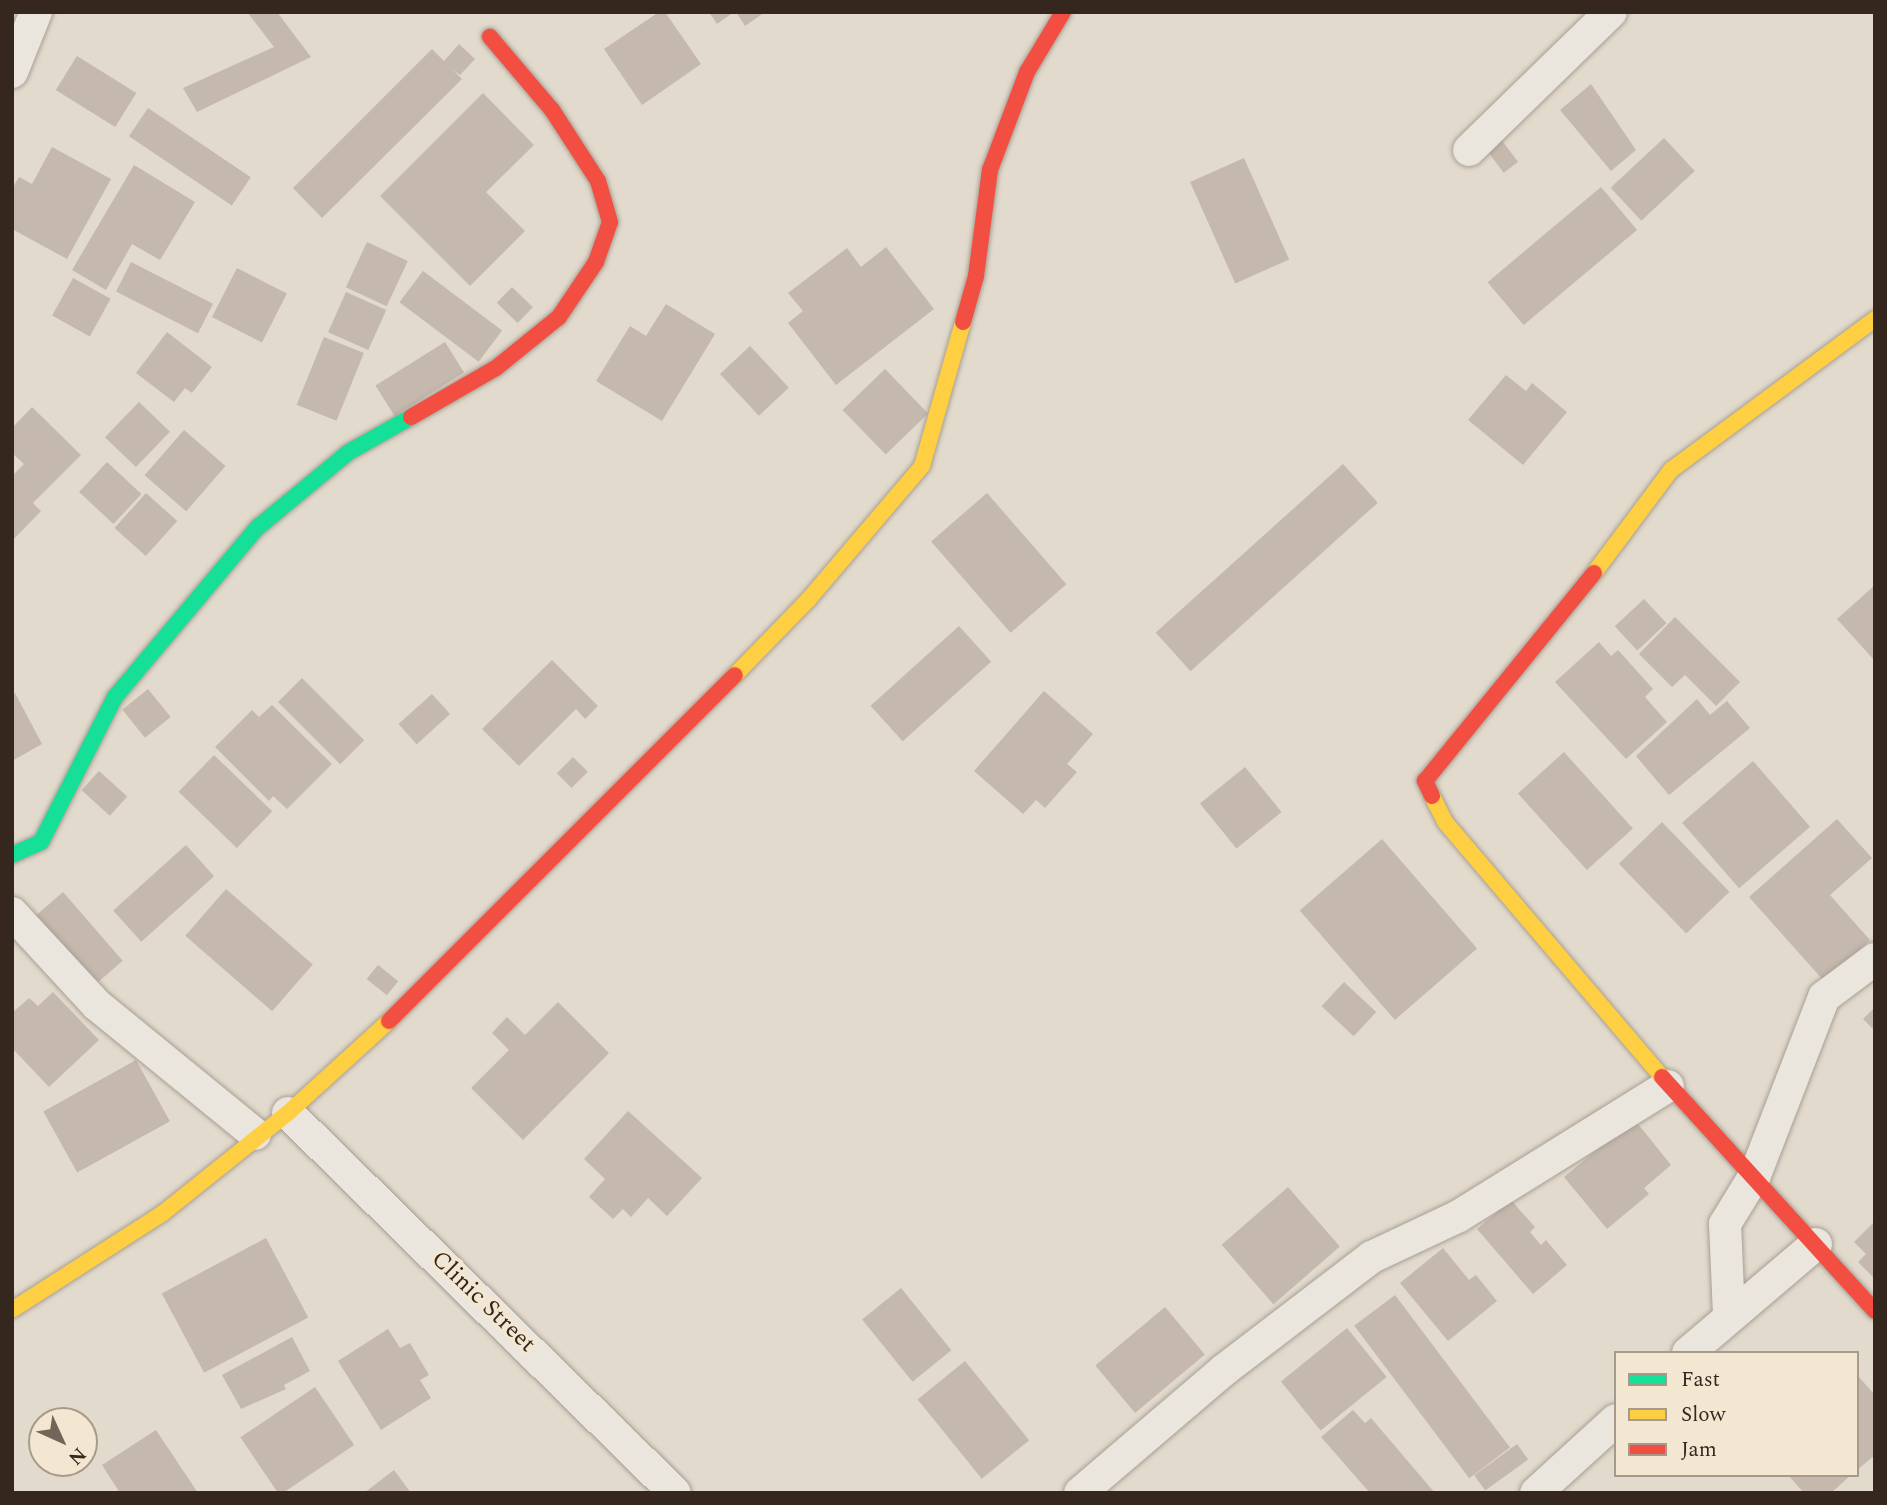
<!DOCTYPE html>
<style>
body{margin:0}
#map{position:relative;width:1887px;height:1505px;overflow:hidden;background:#e2dacc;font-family:Spectral,serif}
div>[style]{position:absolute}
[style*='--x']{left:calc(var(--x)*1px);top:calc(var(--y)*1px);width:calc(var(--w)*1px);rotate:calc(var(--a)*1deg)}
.building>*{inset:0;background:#c5b8ad;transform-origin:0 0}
.roads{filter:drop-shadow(0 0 2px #a79f95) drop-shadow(0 0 2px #a79f95)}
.street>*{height:32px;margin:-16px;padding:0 16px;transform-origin:16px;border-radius:16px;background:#eae5dd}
.fast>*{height:16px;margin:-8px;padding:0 8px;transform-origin:8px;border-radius:8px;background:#16e098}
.slow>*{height:16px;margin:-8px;padding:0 8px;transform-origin:8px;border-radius:8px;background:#ffcf43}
.jam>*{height:16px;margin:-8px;padding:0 8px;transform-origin:8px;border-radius:8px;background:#f24e42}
span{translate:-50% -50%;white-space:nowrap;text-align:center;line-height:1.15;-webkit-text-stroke:7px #f3e7d2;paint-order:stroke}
.street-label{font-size:24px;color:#35271e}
.frame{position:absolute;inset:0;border:14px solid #35271e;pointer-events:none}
.legend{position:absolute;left:1614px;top:1351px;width:245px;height:126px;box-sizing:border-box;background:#f3e7d2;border:2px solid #a79a8a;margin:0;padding:9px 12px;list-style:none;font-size:21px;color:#35271e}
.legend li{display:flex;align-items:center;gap:14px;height:35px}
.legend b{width:35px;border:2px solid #a79a8a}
.north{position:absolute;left:28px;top:1407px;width:70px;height:70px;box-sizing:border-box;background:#f3e7d2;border:2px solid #a79a8a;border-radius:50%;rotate:135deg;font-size:19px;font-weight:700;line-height:28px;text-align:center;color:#35271e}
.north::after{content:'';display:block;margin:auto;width:24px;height:32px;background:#72665b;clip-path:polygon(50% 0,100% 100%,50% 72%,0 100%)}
</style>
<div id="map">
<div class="building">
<div style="clip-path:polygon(247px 12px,277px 12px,311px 57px,197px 112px,183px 88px,274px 47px)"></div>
<div style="clip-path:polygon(659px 12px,665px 12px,701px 64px,642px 105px,604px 49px)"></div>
<div style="clip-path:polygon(709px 12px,734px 12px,717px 24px)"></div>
<div style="clip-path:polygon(736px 12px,765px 12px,745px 26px)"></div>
<div style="clip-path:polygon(459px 44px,475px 59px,460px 75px,453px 70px,462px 79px,322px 218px,293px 188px,432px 49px,444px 61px)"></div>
<div style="left:77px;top:56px;width:70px;height:40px;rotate:32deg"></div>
<div style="clip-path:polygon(1591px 84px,1636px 150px,1611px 171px,1560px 110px)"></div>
<div style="clip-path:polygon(483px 93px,534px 145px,486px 192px,525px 231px,470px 286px,380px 196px)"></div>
<div style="left:148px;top:108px;width:124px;height:34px;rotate:34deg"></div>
<div style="left:1497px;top:134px;width:35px;height:18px;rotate:53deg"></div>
<div style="left:1664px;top:138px;width:45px;height:73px;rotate:47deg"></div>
<div style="clip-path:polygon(52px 147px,111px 179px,67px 259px,12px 229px,12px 189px,19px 177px,32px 184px)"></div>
<div style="left:1244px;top:158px;width:111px;height:59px;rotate:66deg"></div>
<div style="clip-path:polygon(134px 165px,195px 202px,160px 260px,132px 244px,106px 290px,72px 270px)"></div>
<div style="left:1601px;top:187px;width:56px;height:148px;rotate:50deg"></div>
<div style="left:367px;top:242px;width:45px;height:50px;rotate:25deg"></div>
<div style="clip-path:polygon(886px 247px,934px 309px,836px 385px,788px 323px,803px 311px,788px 293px,847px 248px,861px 267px)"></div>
<div style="left:131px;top:262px;width:92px;height:33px;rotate:27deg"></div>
<div style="left:237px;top:268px;width:56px;height:55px;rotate:27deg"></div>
<div style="left:423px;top:271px;width:99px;height:39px;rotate:37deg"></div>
<div style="left:73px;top:278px;width:43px;height:43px;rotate:29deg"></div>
<div style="left:512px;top:287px;width:29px;height:22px;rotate:44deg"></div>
<div style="left:346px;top:292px;width:44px;height:44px;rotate:24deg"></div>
<div style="clip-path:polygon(666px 304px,715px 334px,662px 421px,596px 381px,630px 326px,646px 336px)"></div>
<div style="clip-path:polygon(167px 332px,212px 367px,192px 393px,185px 388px,174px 402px,136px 373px)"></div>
<div style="left:324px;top:337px;width:43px;height:73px;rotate:22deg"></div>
<div style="left:445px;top:342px;width:36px;height:82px;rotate:58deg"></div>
<div style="left:750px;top:346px;width:57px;height:41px;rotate:47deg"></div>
<div style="left:885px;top:369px;width:62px;height:59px;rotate:46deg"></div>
<div style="clip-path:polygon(1506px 375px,1526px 391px,1532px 383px,1567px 412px,1523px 465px,1468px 420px)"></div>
<div style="left:139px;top:402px;width:43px;height:49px;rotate:44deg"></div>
<div style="clip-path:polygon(32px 407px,81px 455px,33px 503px,41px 511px,12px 541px,12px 476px,24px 464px,12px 453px,12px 428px)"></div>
<div style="left:184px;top:430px;width:55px;height:60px;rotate:41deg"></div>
<div style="left:107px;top:462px;width:47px;height:41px;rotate:43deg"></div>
<div style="left:1343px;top:464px;width:52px;height:252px;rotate:48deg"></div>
<div style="left:146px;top:493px;width:42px;height:47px;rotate:42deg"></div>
<div style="left:987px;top:493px;width:121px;height:74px;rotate:49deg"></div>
<div style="clip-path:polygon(1875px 585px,1875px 661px,1837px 619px)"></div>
<div style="left:1644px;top:599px;width:33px;height:40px;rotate:47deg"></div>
<div style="clip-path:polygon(1675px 617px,1740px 682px,1716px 706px,1685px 675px,1672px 687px,1639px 654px)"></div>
<div style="left:959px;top:626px;width:48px;height:119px;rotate:48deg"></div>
<div style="clip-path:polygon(1599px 642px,1611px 656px,1618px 650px,1653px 689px,1645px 697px,1667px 722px,1626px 759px,1555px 682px)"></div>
<div style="clip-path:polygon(552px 660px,598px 706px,585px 719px,576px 709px,519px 766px,482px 729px)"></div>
<div style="left:302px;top:678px;width:88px;height:34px;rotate:45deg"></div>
<div style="left:148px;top:689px;width:36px;height:33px;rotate:51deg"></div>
<div style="clip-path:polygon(1044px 691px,1093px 734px,1067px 764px,1077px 772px,1045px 808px,1036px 800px,1023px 814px,974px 771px)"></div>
<div style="clip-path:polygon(15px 693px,42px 744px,12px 761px,12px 695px)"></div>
<div style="left:432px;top:694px;width:27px;height:45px;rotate:48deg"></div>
<div style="clip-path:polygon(1697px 699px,1710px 715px,1727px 701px,1750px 728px,1669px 795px,1636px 756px)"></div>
<div style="clip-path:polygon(272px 705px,332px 764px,287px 809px,273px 796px,269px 801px,215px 747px,252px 710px,259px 717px)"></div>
<div style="left:1564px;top:752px;width:103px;height:62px;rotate:48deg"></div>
<div style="left:214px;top:755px;width:81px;height:51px;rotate:44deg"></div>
<div style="left:573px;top:757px;width:21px;height:23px;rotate:45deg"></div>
<div style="left:1753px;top:761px;width:87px;height:94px;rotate:49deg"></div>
<div style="left:1245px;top:767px;width:58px;height:58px;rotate:51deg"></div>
<div style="left:99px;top:771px;width:38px;height:26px;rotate:42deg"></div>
<div style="clip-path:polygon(1837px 819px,1872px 858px,1830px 895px,1870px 940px,1824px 981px,1749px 897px)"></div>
<div style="left:1662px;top:822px;width:97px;height:60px;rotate:46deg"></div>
<div style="left:1382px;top:839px;width:145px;height:109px;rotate:49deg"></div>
<div style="left:186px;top:845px;width:42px;height:98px;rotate:48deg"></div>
<div style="left:226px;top:889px;width:115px;height:62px;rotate:41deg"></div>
<div style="left:63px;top:892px;width:91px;height:39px;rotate:49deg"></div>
<div style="left:378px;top:965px;width:26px;height:18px;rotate:39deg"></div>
<div style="left:1344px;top:982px;width:44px;height:33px;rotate:43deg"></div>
<div style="clip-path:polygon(53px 992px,99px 1040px,49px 1087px,12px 1048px,12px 1013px,29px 998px,38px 1006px)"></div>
<div style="clip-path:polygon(558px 1002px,609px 1053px,523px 1140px,471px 1088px,509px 1050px,492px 1033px,507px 1017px,525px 1035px)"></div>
<div style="clip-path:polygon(1875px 1007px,1875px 1031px,1863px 1019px)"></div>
<div style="left:136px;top:1060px;width:70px;height:106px;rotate:61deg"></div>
<div style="clip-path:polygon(628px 1111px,702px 1178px,667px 1216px,648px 1198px,631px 1217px,623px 1209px,613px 1219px,589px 1197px,605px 1179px,584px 1159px)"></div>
<div style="clip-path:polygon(1634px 1119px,1671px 1165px,1644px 1188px,1649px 1194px,1607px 1229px,1564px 1177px)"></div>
<div style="left:1288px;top:1187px;width:79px;height:88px;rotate:49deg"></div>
<div style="clip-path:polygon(1511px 1200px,1535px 1227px,1530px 1232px,1541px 1245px,1546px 1240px,1567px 1265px,1533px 1294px,1477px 1229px)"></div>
<div style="clip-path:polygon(1875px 1221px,1875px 1279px,1858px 1262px,1866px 1254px,1854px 1242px)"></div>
<div style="left:266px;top:1238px;width:90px;height:118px;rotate:62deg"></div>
<div style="clip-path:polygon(1443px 1248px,1469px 1280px,1476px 1275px,1497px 1301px,1448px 1341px,1400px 1283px)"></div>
<div style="left:901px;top:1288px;width:80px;height:50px;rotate:51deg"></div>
<div style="left:1395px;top:1295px;width:191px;height:51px;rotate:53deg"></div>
<div style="left:1165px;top:1307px;width:62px;height:91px;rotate:50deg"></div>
<div style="left:1347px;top:1328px;width:63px;height:85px;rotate:51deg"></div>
<div style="clip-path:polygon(388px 1329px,400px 1348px,410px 1343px,429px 1375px,420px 1380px,431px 1398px,381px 1430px,338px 1361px)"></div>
<div style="clip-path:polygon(292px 1337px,310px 1371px,284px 1385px,286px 1389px,241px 1409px,222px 1375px)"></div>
<div style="left:965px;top:1361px;width:102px;height:61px;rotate:51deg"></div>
<div style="clip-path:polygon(1857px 1375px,1875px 1395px,1875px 1455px,1857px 1470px)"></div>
<div style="left:315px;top:1387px;width:70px;height:90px;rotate:56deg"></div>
<div style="clip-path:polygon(1353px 1410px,1365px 1423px,1371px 1418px,1435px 1493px,1370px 1493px,1321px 1437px)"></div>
<div style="clip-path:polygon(156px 1430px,198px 1493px,120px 1493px,102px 1465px)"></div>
<div style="left:1517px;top:1444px;width:19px;height:53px;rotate:54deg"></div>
<div style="clip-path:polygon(394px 1470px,411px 1493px,364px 1493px)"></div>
<div style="clip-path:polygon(1788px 1475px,1851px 1475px,1831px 1493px,1804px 1493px)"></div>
</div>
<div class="roads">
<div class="street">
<div style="--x:12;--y:72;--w:65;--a:-68.2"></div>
<div style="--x:1469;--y:150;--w:198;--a:-44.2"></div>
<div style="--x:12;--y:913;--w:125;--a:47.3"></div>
<div style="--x:97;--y:1005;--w:204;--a:39.2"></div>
<div style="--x:288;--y:1113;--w:542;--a:44.48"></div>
<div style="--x:1729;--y:1315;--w:91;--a:-92.5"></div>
<div style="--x:1725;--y:1224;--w:57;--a:-58.5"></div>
<div style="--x:1755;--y:1175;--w:191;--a:-68.8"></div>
<div style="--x:1824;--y:997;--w:64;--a:-36.7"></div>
<div style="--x:1688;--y:1353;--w:168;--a:-40.4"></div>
<div style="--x:1080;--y:1493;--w:189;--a:-40.5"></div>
<div style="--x:1224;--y:1370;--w:186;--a:-37.4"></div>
<div style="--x:1372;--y:1257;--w:96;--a:-25.2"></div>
<div style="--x:1459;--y:1216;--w:246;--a:-31.9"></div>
<div style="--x:1536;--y:1493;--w:108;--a:-42.4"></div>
</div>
<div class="fast">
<div style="--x:12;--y:855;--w:32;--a:-24"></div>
<div style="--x:41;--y:842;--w:163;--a:-63"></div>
<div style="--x:115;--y:697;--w:221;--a:-50"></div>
<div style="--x:257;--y:528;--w:119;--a:-39.6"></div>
<div style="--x:349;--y:452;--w:71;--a:-29.4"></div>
</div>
<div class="slow">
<div style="--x:1594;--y:573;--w:129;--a:-53.2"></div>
<div style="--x:1671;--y:470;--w:254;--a:-36.5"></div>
<div style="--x:735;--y:675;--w:105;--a:-45.8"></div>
<div style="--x:808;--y:600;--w:176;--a:-49.6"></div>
<div style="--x:922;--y:466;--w:150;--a:-74.1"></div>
<div style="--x:1432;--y:796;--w:29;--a:63"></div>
<div style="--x:1445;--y:822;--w:335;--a:49.6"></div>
<div style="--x:12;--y:1310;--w:179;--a:-32.7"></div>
<div style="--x:163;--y:1213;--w:160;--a:-38.7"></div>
<div style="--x:288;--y:1113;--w:137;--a:-42.3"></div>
</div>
<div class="jam">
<div style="--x:963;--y:322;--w:48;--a:-74.2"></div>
<div style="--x:976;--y:276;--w:107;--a:-82.5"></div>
<div style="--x:990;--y:170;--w:105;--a:-69.3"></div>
<div style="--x:1027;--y:72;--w:70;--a:-59"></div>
<div style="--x:411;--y:417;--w:98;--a:-30"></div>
<div style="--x:496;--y:368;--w:81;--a:-39"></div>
<div style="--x:559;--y:317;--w:66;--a:-56.1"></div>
<div style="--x:596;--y:262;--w:42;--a:-70.7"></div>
<div style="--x:610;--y:222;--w:43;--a:-106.3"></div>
<div style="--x:598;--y:181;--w:85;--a:-122.9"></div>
<div style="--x:552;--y:110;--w:96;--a:-130.3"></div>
<div style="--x:1432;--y:796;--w:17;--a:-115"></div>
<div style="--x:1425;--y:781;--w:268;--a:-50.9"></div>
<div style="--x:389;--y:1021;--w:489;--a:-45"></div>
<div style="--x:1662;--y:1077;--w:316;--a:47.7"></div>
</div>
</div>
<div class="street-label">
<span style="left:483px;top:1302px;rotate:44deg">Clinic Street</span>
</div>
<div class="frame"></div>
<ul class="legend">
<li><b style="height:9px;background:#16e098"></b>Fast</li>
<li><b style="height:9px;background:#ffcf43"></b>Slow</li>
<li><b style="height:9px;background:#f24e42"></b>Jam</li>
</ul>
<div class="north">N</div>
</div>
